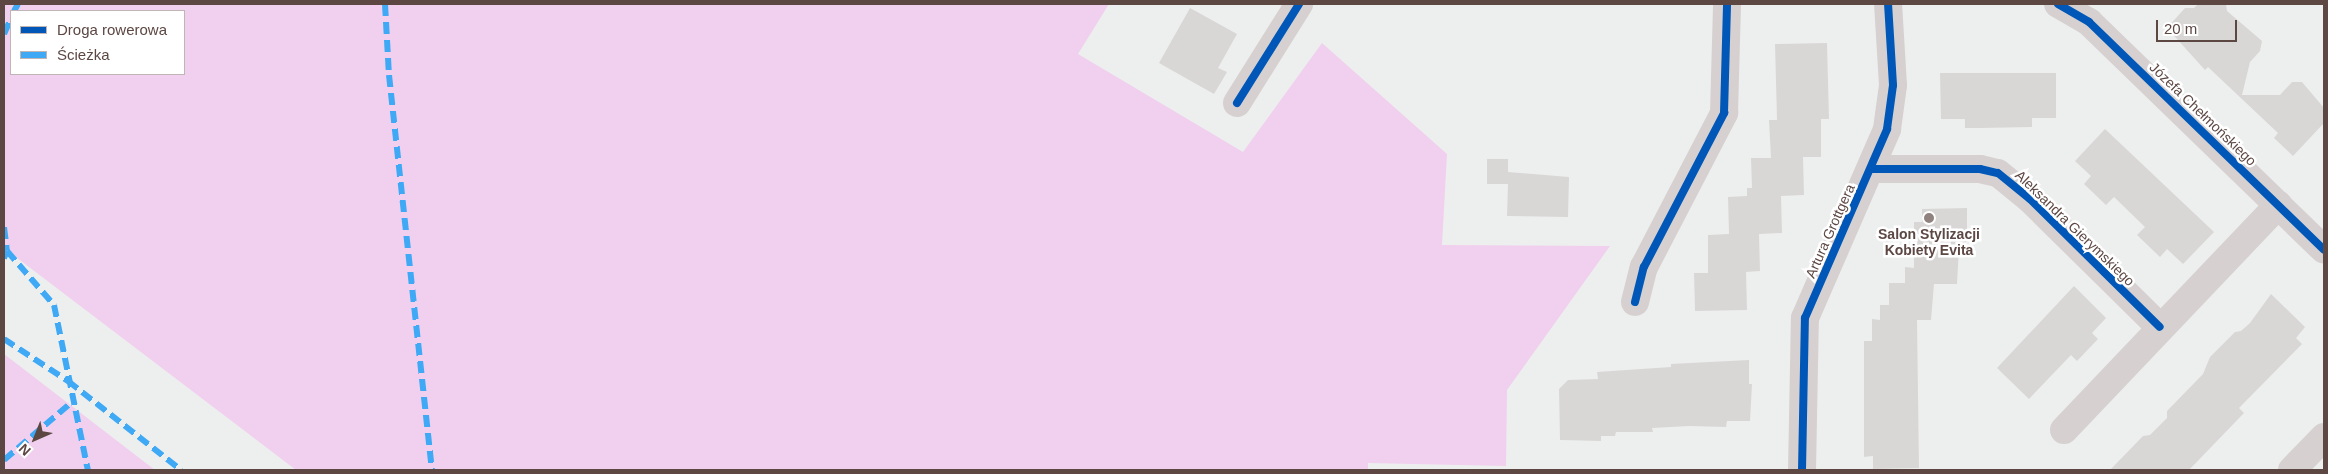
<!DOCTYPE html>
<meta charset="utf-8">
<style>
body{margin:0}
#map{position:relative;width:2328px;height:474px;overflow:hidden;background:#edefee;font-family:Arial,sans-serif}
div>[style]{position:absolute}
[style*='--x']{left:calc(var(--x)*1px);top:calc(var(--y)*1px);width:calc(var(--w)*1px);rotate:calc(var(--a)*1deg)}
.green>*{inset:0;background:#f1cfee}
.building>*{inset:0;background:#d9d7d6}
.street>*{height:28px;margin:-14px;padding:0 14px;transform-origin:14px;border-radius:14px;background:#d6d1d0}
.quiet>*{height:6px;margin-top:-3px;transform-origin:0;background:repeating-linear-gradient(90deg,#3fa9f5 0 12px,transparent 0 18px)}
.cycleway>*{height:8px;margin:-4px;padding:0 4px;transform-origin:4px;border-radius:4px;background:#0057b8}
.dots>*{width:14px;height:14px;translate:-50% -50%;box-sizing:border-box;border:2px solid #fff;border-radius:50%}
span{translate:-50% -50%;white-space:nowrap;text-align:center;line-height:1.15;-webkit-text-stroke:5px #fff;paint-order:stroke}
.street-label{font-size:14px;color:#5c4743}
.poi-label{font-size:14px;color:#5c4743;font-weight:700}
.frame{position:absolute;inset:0;border:5px solid #5c4743;pointer-events:none}
.legend{position:absolute;left:10px;top:10px;width:175px;height:65px;box-sizing:border-box;background:#fff;border:1px solid #beb5b4;margin:0;padding:6px 9px;list-style:none;font-size:15px;color:#5c4743}
.legend li{display:flex;align-items:center;gap:10px;height:25px}
.legend b{width:25px;border:1px solid #beb5b4}
.north{position:absolute;left:10px;top:414px;width:50px;height:50px;-webkit-text-stroke:4px #fff;paint-order:stroke;rotate:224deg;font-size:14px;font-weight:700;line-height:20px;text-align:center;color:#5c4743}
.north::after{content:'';display:block;margin:auto;width:18px;height:22px;background:#5c4743;clip-path:polygon(50% 0,100% 100%,50% 72%,0 100%)}
.scale{position:absolute;left:2156px;top:20px;width:81px;height:22px;box-sizing:border-box;border:2px solid #5c4743;border-top:0;padding-left:6px;font-size:15px;line-height:18px;white-space:nowrap;color:#5c4743;-webkit-text-stroke:4px #fff;paint-order:stroke}
</style>
<div id="map">
<div class="green">
<div style="clip-path:polygon(evenodd,4px 4px,1109px 4px,1078px 54px,1243px 152px,1322px 43px,1447px 154px,1442px 245px,1610px 246px,1507px 390px,1506px 466px,1368px 463px,1368px 470px,296px 470px,4px 248px,4px 4px,11px 11px,184px 11px,184px 74px,11px 74px,11px 11px)"></div>
<div style="clip-path:polygon(4px 354px,155px 470px,4px 470px)"></div>
</div>
<div class="building">
<div style="clip-path:polygon(2198px 4px,2226px 4px,2227px 11px,2262px 41px,2260px 51px,2250px 62px,2242px 95px,2280px 95px,2292px 82px,2302px 82px,2324px 108px,2324px 123px,2293px 156px,2274px 138px,2278px 133px,2208px 67px,2205px 70px,2167px 28px,2185px 8px,2194px 8px)"></div>
<div style="clip-path:polygon(1190px 8px,1237px 34px,1218px 68px,1227px 72px,1214px 94px,1159px 63px)"></div>
<div style="clip-path:polygon(1827px 43px,1829px 119px,1821px 119px,1821px 157px,1803px 157px,1804px 195px,1781px 196px,1782px 233px,1759px 234px,1760px 271px,1746px 272px,1747px 310px,1695px 311px,1694px 273px,1708px 273px,1708px 235px,1729px 234px,1728px 197px,1747px 196px,1747px 188px,1752px 188px,1751px 158px,1771px 158px,1769px 120px,1777px 120px,1775px 44px)"></div>
<div style="clip-path:polygon(1940px 73px,2056px 73px,2056px 118px,2032px 118px,2032px 127px,1980px 128px,1965px 128px,1965px 119px,1941px 119px)"></div>
<div style="clip-path:polygon(2105px 129px,2214px 232px,2183px 264px,2167px 249px,2160px 257px,2137px 235px,2145px 227px,2114px 197px,2106px 205px,2084px 184px,2091px 176px,2075px 161px)"></div>
<div style="clip-path:polygon(1487px 159px,1508px 159px,1508px 172px,1569px 177px,1568px 217px,1507px 216px,1508px 184px,1487px 184px)"></div>
<div style="clip-path:polygon(1967px 208px,1967px 233px,1965px 247px,1959px 247px,1957px 284px,1934px 284px,1931px 320px,1917px 320px,1919px 468px,1873px 469px,1873px 456px,1864px 457px,1864px 341px,1872px 341px,1872px 319px,1880px 320px,1880px 305px,1889px 305px,1889px 283px,1905px 283px,1905px 267px,1914px 268px,1914px 222px,1922px 222px,1922px 209px)"></div>
<div style="clip-path:polygon(2074px 286px,2106px 318px,2092px 333px,2098px 339px,2077px 361px,2071px 355px,2029px 399px,1997px 368px)"></div>
<div style="clip-path:polygon(2271px 294px,2305px 327px,2296px 338px,2302px 344px,2239px 408px,2244px 413px,2189px 470px,2110px 470px,2143px 436px,2150px 435px,2167px 418px,2167px 411px,2203px 374px,2210px 357px,2235px 332px,2241px 331px,2250px 323px)"></div>
<div style="clip-path:polygon(1749px 360px,1749px 384px,1752px 384px,1750px 421px,1727px 421px,1726px 427px,1689px 426px,1652px 428px,1653px 432px,1616px 432px,1615px 436px,1601px 436px,1601px 441px,1560px 440px,1559px 389px,1568px 380px,1598px 379px,1597px 372px,1671px 367px,1671px 364px)"></div>
</div>
<div class="street">
<div style="--x:2058;--y:4;--w:36;--a:30"></div>
<div style="--x:2089;--y:22;--w:327;--a:44.1"></div>
<div style="--x:1237;--y:103;--w:117;--a:-57.9"></div>
<div style="--x:1872;--y:169;--w:108;--a:0"></div>
<div style="--x:1980;--y:169;--w:18;--a:13"></div>
<div style="--x:1998;--y:173;--w:41;--a:39.1"></div>
<div style="--x:2030;--y:199;--w:182;--a:44.6"></div>
<div style="--x:1635;--y:302;--w:36;--a:-76"></div>
<div style="--x:1644;--y:267;--w:174;--a:-62.5"></div>
<div style="--x:1724;--y:113;--w:109;--a:-88.4"></div>
<div style="--x:2064;--y:430;--w:311;--a:-46.4"></div>
<div style="--x:1802;--y:470;--w:152;--a:-88.9"></div>
<div style="--x:1805;--y:318;--w:206;--a:-66.5"></div>
<div style="--x:1887;--y:129;--w:44;--a:-82.2"></div>
<div style="--x:1893;--y:85;--w:81;--a:-93.5"></div>
<div style="--x:2292;--y:470;--w:46;--a:-45.9"></div>
</div>
<div class="quiet">
<div style="--x:385;--y:4;--w:71;--a:86.8"></div>
<div style="--x:389;--y:75;--w:397;--a:83.8"></div>
<div style="--x:14;--y:11;--w:8;--a:-60"></div>
<div style="--x:4;--y:34;--w:17;--a:-66"></div>
<div style="--x:4;--y:227;--w:24;--a:83"></div>
<div style="--x:7;--y:251;--w:8;--a:113"></div>
<div style="--x:7;--y:251;--w:72;--a:49"></div>
<div style="--x:54;--y:305;--w:168;--a:78.4"></div>
<div style="--x:4;--y:339;--w:77;--a:33.3"></div>
<div style="--x:68;--y:381;--w:144;--a:38.2"></div>
<div style="--x:4;--y:460;--w:89;--a:-40.5"></div>
</div>
<div class="cycleway">
<div style="--x:2058;--y:4;--w:36;--a:30"></div>
<div style="--x:2089;--y:22;--w:327;--a:44.1"></div>
<div style="--x:1237;--y:103;--w:117;--a:-57.9"></div>
<div style="--x:1872;--y:169;--w:108;--a:0"></div>
<div style="--x:1980;--y:169;--w:18;--a:13"></div>
<div style="--x:1998;--y:173;--w:41;--a:39.1"></div>
<div style="--x:2030;--y:199;--w:182;--a:44.6"></div>
<div style="--x:1635;--y:302;--w:36;--a:-76"></div>
<div style="--x:1644;--y:267;--w:174;--a:-62.5"></div>
<div style="--x:1724;--y:113;--w:109;--a:-88.4"></div>
<div style="--x:1802;--y:470;--w:152;--a:-88.9"></div>
<div style="--x:1805;--y:318;--w:206;--a:-66.5"></div>
<div style="--x:1887;--y:129;--w:44;--a:-82.2"></div>
<div style="--x:1893;--y:85;--w:81;--a:-93.5"></div>
</div>
<div class="dots">
<div style="left:1929px;top:218px;background:#8f827f"></div>
</div>
<div class="street-label">
<span style="left:2203px;top:114px;rotate:44deg">Józefa Chełmońskiego</span>
<span style="left:2075px;top:228px;rotate:44deg">Aleksandra Gierymskiego</span>
<span style="left:1830px;top:231px;rotate:-66deg">Artura Grottgera</span>
</div>
<div class="poi-label">
<span style="left:1929px;top:242px">Salon Stylizacji<br>Kobiety Evita</span>
</div>
<div class="frame"></div>
<ul class="legend">
<li><b style="height:6px;background:#0057b8"></b>Droga rowerowa</li>
<li><b style="height:6px;background:#3fa9f5"></b>Ścieżka</li>
</ul>
<div class="north">N</div>
<div class="scale">20 m</div>
</div>
